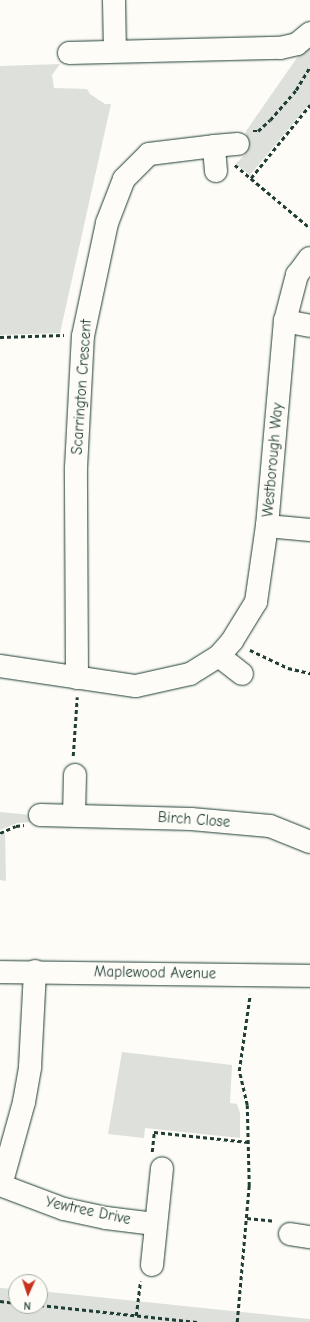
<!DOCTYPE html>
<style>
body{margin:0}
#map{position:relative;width:310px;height:1322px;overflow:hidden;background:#fdfcf7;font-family:"Comic Neue",sans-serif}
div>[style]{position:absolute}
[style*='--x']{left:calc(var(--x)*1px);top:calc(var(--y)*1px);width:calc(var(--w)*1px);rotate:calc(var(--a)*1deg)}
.green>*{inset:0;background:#dde0db}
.path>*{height:2.5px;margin-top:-1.25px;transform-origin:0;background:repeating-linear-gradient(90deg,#1f3d34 0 4px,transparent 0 7px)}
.roads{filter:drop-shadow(0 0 1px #1f3d34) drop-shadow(0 0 1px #1f3d34)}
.minor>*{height:22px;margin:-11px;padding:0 11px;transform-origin:11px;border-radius:11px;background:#fdfcf7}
span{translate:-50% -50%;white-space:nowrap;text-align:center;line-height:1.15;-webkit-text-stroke:3px #fdfcf7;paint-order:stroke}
.street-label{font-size:15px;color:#1f3d34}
.north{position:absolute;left:8px;top:1274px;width:40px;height:40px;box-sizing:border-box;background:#fdfcf7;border:1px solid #a4b0a9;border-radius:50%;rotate:183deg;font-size:11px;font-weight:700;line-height:16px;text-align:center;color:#1f3d34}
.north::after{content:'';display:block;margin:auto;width:14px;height:18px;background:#c8321e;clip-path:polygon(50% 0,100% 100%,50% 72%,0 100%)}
</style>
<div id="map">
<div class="green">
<div style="clip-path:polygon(310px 30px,310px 103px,250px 175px,236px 164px,245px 154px,246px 131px,301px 52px)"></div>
<div style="clip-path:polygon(60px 64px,52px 75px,54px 88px,87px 89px,90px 94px,105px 104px,111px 104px,60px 333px,0 335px,0 66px)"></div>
<div style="clip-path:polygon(0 812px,32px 815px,32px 822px,17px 823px,0 830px)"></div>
<div style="clip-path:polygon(5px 832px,6px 881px,0 880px,0 835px)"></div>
<div style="clip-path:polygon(122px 1052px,232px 1065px,230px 1103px,237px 1104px,240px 1113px,240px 1138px,145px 1128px,144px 1138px,108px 1134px)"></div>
<div style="clip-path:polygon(0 1288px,16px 1289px,16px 1306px,40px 1306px,40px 1291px,310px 1319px,310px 1322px,0 1322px)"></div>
</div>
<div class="path">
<div style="--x:253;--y:131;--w:5;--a:0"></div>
<div style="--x:258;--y:131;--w:16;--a:-43"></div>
<div style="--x:270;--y:120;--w:40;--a:-49"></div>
<div style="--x:296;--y:90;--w:27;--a:-59"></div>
<div style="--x:235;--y:165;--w:98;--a:40"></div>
<div style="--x:251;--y:178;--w:94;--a:-51.1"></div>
<div style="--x:0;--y:337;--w:64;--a:-1.8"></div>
<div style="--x:250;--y:650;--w:42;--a:25.3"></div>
<div style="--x:288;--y:668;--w:23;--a:13"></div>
<div style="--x:73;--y:756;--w:59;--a:-86.1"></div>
<div style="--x:0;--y:833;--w:17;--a:-24"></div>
<div style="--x:16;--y:826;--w:8;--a:-7"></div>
<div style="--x:152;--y:1152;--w:20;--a:-84"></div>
<div style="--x:154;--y:1132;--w:95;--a:6.1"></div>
<div style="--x:247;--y:1218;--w:27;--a:6"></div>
<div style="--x:0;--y:1301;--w:16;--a:7"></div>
<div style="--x:40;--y:1305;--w:158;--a:6.2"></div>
<div style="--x:136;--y:1316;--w:35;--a:-83"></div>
<div style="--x:237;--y:1322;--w:137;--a:-85"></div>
<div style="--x:249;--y:1186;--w:81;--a:-91.4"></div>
<div style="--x:247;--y:1105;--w:35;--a:-103"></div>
<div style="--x:239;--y:1071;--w:77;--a:-81.8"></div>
</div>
<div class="roads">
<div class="minor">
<div style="--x:114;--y:0;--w:51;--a:88.9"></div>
<div style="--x:69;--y:53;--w:211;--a:-1.4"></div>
<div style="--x:280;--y:48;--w:17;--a:-13"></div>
<div style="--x:297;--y:44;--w:17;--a:-40"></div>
<div style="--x:216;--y:171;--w:25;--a:-95"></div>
<div style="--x:214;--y:146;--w:24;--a:-5"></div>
<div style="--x:285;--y:321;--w:25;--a:11"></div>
<div style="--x:267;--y:526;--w:43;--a:5.3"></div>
<div style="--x:219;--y:656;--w:29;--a:38"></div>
<div style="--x:0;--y:666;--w:137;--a:8.4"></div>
<div style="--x:136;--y:686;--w:55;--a:-12.5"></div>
<div style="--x:190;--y:674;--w:34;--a:-32"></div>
<div style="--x:219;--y:656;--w:20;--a:-49"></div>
<div style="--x:232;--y:641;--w:46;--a:-58.4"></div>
<div style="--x:256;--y:602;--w:77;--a:-81.8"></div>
<div style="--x:267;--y:526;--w:206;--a:-85"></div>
<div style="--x:285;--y:321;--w:48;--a:-75.4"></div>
<div style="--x:297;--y:275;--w:21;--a:-53"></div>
<div style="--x:77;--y:678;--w:210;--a:-90.3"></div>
<div style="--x:76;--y:468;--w:132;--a:-87"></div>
<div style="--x:83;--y:336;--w:116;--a:-78"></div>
<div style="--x:107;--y:223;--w:47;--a:-68.9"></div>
<div style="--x:124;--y:179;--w:35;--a:-45"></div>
<div style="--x:149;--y:154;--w:65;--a:-7"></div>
<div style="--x:40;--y:815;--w:151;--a:1.5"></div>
<div style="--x:191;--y:819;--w:79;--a:5.1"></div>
<div style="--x:270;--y:826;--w:43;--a:21.8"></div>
<div style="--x:74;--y:815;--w:40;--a:-88.6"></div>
<div style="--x:0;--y:972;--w:310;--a:0.7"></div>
<div style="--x:0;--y:1185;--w:68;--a:20.6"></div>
<div style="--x:64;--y:1209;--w:43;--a:12.1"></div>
<div style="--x:106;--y:1218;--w:49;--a:7"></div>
<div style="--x:1;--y:1185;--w:86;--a:-74.5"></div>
<div style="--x:24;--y:1102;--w:36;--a:-80"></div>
<div style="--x:30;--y:1067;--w:96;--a:-87"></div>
<div style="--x:290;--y:1234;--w:20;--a:9"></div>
<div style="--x:152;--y:1265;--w:97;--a:-84.1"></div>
</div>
</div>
<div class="street-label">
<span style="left:82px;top:387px;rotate:-86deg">Scarrington Crescent</span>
<span style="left:273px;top:460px;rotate:-85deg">Westborough Way</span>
<span style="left:194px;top:820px;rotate:4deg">Birch Close</span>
<span style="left:155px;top:973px;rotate:1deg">Maplewood Avenue</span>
<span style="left:88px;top:1211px;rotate:12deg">Yewtree Drive</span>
</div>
<div class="north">N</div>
</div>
